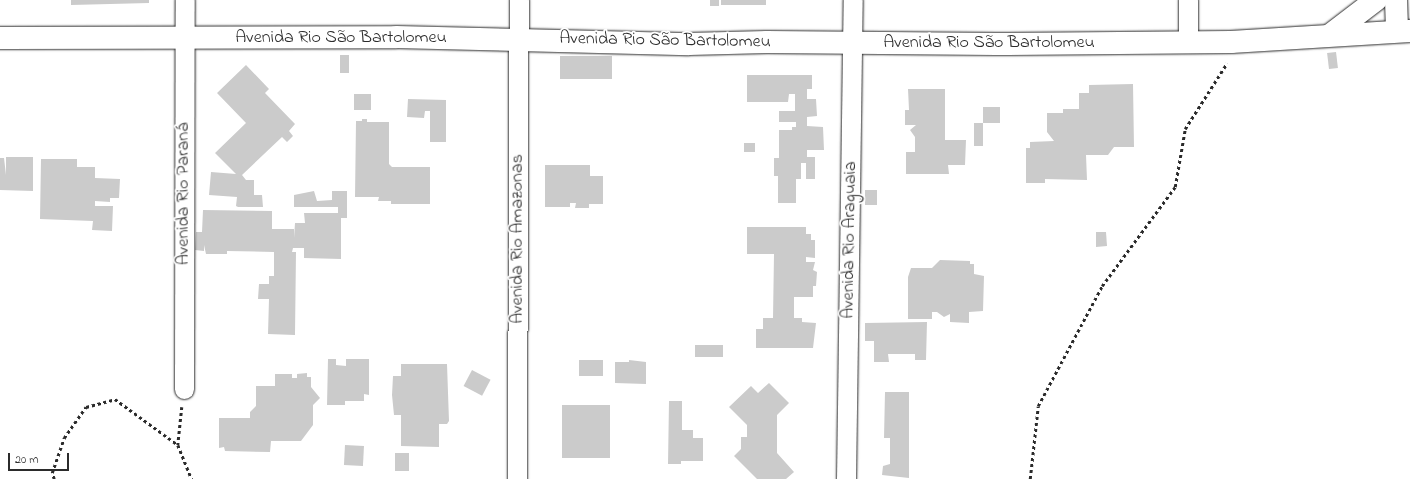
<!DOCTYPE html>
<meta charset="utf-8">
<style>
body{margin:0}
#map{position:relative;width:1410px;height:479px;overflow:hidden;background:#fff;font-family:"Indie Flower",sans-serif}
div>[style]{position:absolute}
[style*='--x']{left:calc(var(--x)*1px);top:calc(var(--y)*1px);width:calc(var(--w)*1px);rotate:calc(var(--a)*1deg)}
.building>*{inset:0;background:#cbcbcb;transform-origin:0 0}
.path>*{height:2.5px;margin-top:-1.25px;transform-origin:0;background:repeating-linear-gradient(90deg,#2b2b2b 0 3px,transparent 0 6px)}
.roads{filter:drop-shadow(0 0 1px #2b2b2b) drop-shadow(0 0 1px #2b2b2b)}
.minor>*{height:19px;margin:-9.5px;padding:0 9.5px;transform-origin:9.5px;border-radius:9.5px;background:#fff}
.tertiary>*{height:22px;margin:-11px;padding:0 11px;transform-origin:11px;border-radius:11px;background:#fff}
span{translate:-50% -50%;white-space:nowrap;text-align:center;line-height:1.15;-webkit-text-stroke:3.5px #fff;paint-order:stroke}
.street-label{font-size:18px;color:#2b2b2b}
.scale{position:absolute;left:8px;top:453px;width:61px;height:18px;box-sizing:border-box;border:2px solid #2b2b2b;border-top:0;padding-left:5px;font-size:12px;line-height:14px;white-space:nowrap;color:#2b2b2b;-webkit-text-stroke:3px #fff;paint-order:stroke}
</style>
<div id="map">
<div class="building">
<div style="clip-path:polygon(71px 0,149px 0,149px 3px,71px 5px)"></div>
<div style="left:710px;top:0;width:9px;height:6px"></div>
<div style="left:721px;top:0;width:45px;height:5px"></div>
<div style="left:1336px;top:52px;width:16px;height:9px;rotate:83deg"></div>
<div style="left:340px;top:55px;width:9px;height:18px"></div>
<div style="left:560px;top:56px;width:52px;height:23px"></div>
<div style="clip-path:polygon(246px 65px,269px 89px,265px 93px,295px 124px,289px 131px,293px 136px,287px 142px,282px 137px,242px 175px,246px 180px,254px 180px,254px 195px,262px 195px,263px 207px,238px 207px,236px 206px,237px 197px,209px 195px,211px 172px,236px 174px,215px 153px,246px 123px,217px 93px)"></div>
<div style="clip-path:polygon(747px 75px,812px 75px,812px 89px,807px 89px,807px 99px,816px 99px,817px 116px,807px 117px,807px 126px,823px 127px,824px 150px,807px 150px,807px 157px,815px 157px,815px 179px,806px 179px,806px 163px,801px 163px,801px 179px,796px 179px,796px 203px,778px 203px,778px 176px,774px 176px,774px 158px,779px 158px,779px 130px,792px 130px,792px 127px,796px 127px,796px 122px,779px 122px,779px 111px,795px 111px,795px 94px,789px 94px,788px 102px,747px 102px)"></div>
<div style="clip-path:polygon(1133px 84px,1134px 147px,1114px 147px,1108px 155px,1086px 155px,1087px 180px,1045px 179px,1045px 183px,1026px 183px,1026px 148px,1030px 148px,1030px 142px,1054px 141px,1047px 132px,1047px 113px,1063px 113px,1063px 109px,1079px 109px,1079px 93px,1089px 93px,1089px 85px)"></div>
<div style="clip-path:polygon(908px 89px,945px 89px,945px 140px,966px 140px,965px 165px,948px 165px,949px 174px,906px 174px,906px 152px,915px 152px,915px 137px,910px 130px,916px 125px,905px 125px,905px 110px,909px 110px)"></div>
<div style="left:354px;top:94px;width:17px;height:16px"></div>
<div style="clip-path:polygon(408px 99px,446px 100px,446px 142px,430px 142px,430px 111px,425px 111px,424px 118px,407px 117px)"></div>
<div style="left:983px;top:107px;width:17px;height:16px"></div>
<div style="clip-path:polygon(362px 119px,367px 119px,367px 122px,389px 122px,389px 164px,392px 167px,430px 167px,430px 204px,391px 204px,391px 201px,378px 201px,379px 197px,355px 197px,356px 121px,362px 121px)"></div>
<div style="left:974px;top:123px;width:9px;height:23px"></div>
<div style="left:744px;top:143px;width:11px;height:9px"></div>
<div style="clip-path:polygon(6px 157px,33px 157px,33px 191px,0 190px,0 158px,4px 158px,6px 175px)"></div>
<div style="clip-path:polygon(41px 159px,77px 159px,77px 167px,95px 167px,95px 178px,120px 179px,119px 198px,110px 198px,110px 202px,95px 201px,95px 206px,113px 206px,112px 231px,92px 230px,93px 221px,40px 219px)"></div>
<div style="clip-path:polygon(545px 165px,590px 165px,590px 176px,603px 176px,603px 204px,589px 204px,589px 208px,575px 208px,576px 203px,570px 203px,570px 207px,545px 207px)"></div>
<div style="left:865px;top:190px;width:12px;height:15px"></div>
<div style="clip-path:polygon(314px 191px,317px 201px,332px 200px,332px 191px,347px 191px,347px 218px,341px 218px,341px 259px,304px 258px,304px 248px,293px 248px,292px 252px,296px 252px,295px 335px,268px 334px,269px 299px,258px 299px,259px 284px,269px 284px,269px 276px,274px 276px,274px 252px,227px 251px,227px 254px,206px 254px,204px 245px,204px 251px,195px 250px,196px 232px,202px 232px,203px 210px,272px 211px,272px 229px,294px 229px,294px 238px,295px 223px,305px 223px,304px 213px,338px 213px,338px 207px,294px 207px,294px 195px)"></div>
<div style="clip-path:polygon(747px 227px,806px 227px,806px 234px,811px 234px,811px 240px,815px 240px,815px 258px,806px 257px,806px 262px,815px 262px,813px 270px,817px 272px,816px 286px,813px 286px,813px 297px,794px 297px,794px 318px,802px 318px,802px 322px,816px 323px,813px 348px,756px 348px,756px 329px,763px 329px,763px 318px,773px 318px,774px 254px,747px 254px)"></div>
<div style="clip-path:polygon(1096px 232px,1106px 232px,1107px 246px,1096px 247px)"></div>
<div style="clip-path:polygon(940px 260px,970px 261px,970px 264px,974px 264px,974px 274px,984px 276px,983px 311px,969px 312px,969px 323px,950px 322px,950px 314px,944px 317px,937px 312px,932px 312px,932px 319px,908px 319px,908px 277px,911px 268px,932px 268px)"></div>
<div style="clip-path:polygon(927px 322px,926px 360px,915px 360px,915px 354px,888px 354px,889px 362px,874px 362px,874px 341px,865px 341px,865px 323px)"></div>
<div style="left:695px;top:345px;width:28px;height:12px"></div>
<div style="clip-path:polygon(328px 359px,336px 359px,336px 365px,346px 366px,346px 359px,369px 359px,369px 395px,364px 394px,364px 401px,345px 401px,345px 405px,327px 405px)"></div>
<div style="left:579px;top:360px;width:24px;height:16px"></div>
<div style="clip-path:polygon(629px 360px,646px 362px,646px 384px,615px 383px,615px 362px,629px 362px)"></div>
<div style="clip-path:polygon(401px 364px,447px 364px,449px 421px,447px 424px,439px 424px,439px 447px,401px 446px,401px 415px,394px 415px,392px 395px,393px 376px,401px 376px)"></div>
<div style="left:472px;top:370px;width:21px;height:18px;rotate:28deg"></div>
<div style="clip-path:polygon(307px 373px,307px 377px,311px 377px,311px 387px,320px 398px,313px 405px,313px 425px,301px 441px,271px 441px,270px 452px,225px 451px,224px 447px,219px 448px,219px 418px,250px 418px,250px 412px,256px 406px,256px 386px,275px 386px,275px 374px,292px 374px,292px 378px,297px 378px,297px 374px)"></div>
<div style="clip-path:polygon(769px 383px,789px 403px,777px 415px,777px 453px,794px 472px,786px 479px,757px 479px,734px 456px,741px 449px,741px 437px,747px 437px,747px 425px,729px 407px,751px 386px,758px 393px)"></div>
<div style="clip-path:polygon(885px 392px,909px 392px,909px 478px,882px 475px,883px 466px,890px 464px,890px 438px,884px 438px)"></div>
<div style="clip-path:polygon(669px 401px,682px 401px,682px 430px,693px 430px,693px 438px,703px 438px,703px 461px,681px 461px,681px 464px,668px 464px)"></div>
<div style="left:562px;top:405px;width:48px;height:53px"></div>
<div style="left:345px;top:445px;width:19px;height:20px;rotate:3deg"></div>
<div style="left:395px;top:453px;width:14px;height:18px"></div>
</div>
<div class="path">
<div style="--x:182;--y:407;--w:38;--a:96"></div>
<div style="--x:178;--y:445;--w:37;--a:68"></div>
<div style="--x:54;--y:479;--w:6;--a:-108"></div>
<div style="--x:52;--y:473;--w:37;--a:-71"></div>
<div style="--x:64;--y:438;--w:38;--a:-55"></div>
<div style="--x:86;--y:407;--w:30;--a:-15"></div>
<div style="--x:115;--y:399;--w:78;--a:36.1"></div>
<div style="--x:1030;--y:479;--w:73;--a:-83.7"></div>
<div style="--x:1038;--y:406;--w:136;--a:-61.9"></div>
<div style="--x:1102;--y:286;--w:123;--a:-53.6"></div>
<div style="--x:1175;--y:187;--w:59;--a:-80.2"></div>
<div style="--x:1185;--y:129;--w:78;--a:-57.5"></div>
</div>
<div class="roads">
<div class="minor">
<div style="--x:1188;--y:42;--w:42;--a:-90"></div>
<div style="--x:184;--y:389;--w:389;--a:-89.9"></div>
<div style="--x:517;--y:479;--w:479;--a:-89.8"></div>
<div style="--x:846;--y:479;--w:479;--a:-89.2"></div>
</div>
<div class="tertiary">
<div style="--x:1396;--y:0;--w:31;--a:88"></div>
<div style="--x:1330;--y:35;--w:58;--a:-37.3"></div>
<div style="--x:0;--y:38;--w:396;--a:-0.1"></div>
<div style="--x:396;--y:37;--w:293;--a:1.4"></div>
<div style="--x:689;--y:44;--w:78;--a:-1.5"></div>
<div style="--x:767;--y:42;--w:229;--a:0.5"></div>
<div style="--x:996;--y:44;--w:235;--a:-0.5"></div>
<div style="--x:1231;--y:42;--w:179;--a:-3.5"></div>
</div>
</div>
<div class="street-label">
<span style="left:341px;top:38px">Avenida Rio São Bartolomeu</span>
<span style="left:665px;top:41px;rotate:1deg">Avenida Rio São Bartolomeu</span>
<span style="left:989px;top:43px">Avenida Rio São Bartolomeu</span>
<span style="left:184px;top:194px;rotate:-90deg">Avenida Rio Paraná</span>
<span style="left:518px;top:239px;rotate:-90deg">Avenida Rio Amazonas</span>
<span style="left:850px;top:240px;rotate:-89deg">Avenida Rio Araguaia</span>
</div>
<div class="scale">20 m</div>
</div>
